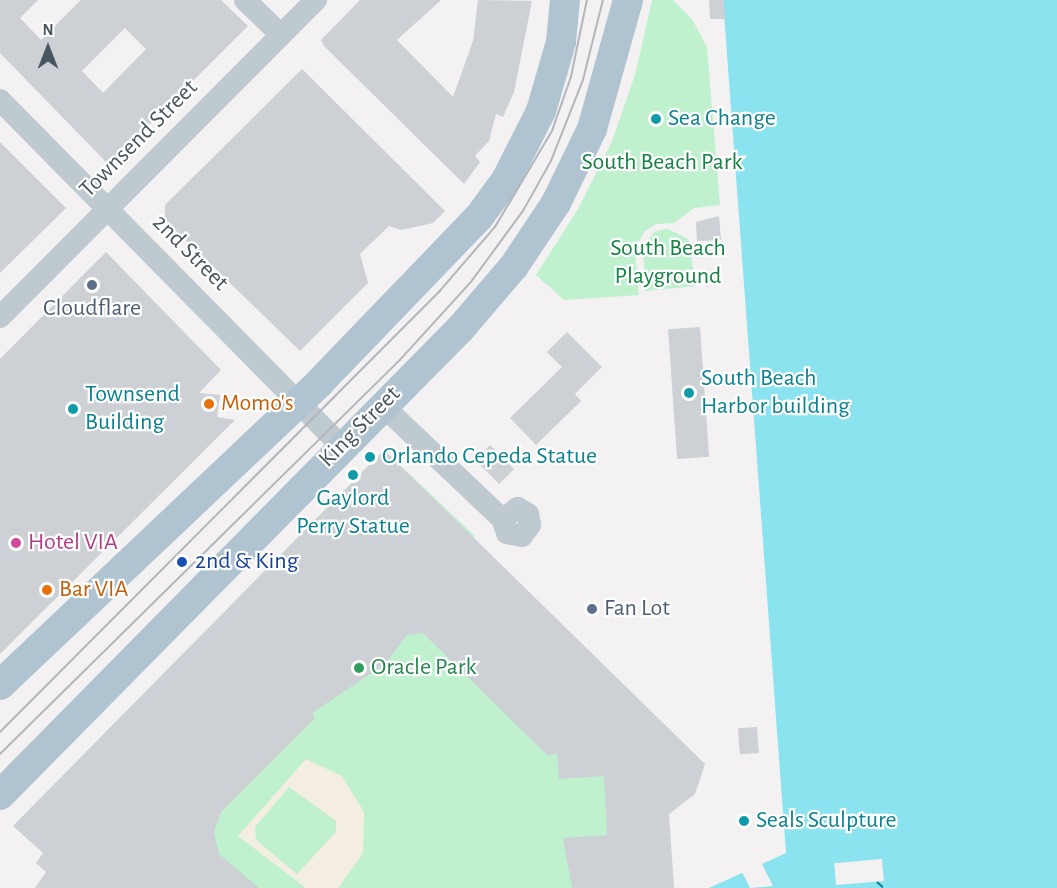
<!DOCTYPE html>
<style>
body{margin:0}
#map{position:relative;width:1057px;height:888px;overflow:hidden;background:#f3f1f1;font-family:"Alegreya Sans",sans-serif}
div>[style]{position:absolute}
[style*='--x']{left:calc(var(--x)*1px);top:calc(var(--y)*1px);width:calc(var(--w)*1px);rotate:calc(var(--a)*1deg)}
.green>*{inset:0;background:#bff1ce}
.sand>*{inset:0;background:#f4ede2}
.water>*{inset:0;background:#8be3ef}
.pier>*{inset:0;background:#f3f1f1;transform-origin:0 0}
.ferry>*{height:1.5px;margin-top:-0.75px;transform-origin:0;background:repeating-linear-gradient(90deg,#0b8091 0 8px,transparent 0 14px)}
.building>*{inset:0;background:#cdd0d5;transform-origin:0 0}
.minor>*{height:22px;margin:-11px;padding:0 11px;transform-origin:11px;border-radius:11px;background:#bec9d0}
.major>*{height:30px;margin:-15px;padding:0 15px;transform-origin:15px;border-radius:15px;background:#b0c3d0}
.tram>*{height:1.5px;margin:-0.75px;padding:0 0.75px;transform-origin:0.75px;border-radius:0.75px;background:#b3b6bb}
.dots>*{width:16px;height:16px;translate:-50% -50%;box-sizing:border-box;border:3px solid #fff;border-radius:50%}
span{translate:-50% -50%;white-space:nowrap;text-align:center;line-height:1.15;-webkit-text-stroke:4.5px #fff;paint-order:stroke}
.culture-label{font-size:24px;color:#0d838f}
.left{translate:0 -50%;text-align:left}
.street-label{font-size:24px;color:#48565f}
.park-label{font-size:24px;color:#158343}
.service-label{font-size:24px;color:#4e5e75}
.food-label{font-size:24px;color:#c56008}
.hotel-label{font-size:24px;color:#b23c85}
.transit-label{font-size:24px;color:#164399}
.leisure-label{font-size:24px;color:#27864d}
.north{position:absolute;left:18px;top:18px;width:60px;height:60px;-webkit-text-stroke:4px #fff;paint-order:stroke;rotate:0deg;font-size:16px;font-weight:700;line-height:24px;text-align:center;color:#48565f}
.north::after{content:'';display:block;margin:auto;width:21px;height:27px;background:#48565f;clip-path:polygon(50% 0,100% 100%,50% 72%,0 100%)}
</style>
<div id="map">
<div class="green">
<div style="clip-path:polygon(652px 0,673px 0,692px 19px,707px 47px,720px 205px,694px 208px,674px 223px,656px 224px,644px 232px,635px 251px,639px 295px,564px 300px,536px 275px,578px 209px,612px 141px,635px 75px)"></div>
<div style="clip-path:polygon(668px 229px,688px 239px,696px 286px,645px 291px,643px 246px,655px 231px)"></div>
<div style="clip-path:polygon(384px 450px,475px 536px,457px 552px,614px 730px,621px 888px,93px 888px,13px 826px)"></div>
</div>
<div class="sand">
<div style="clip-path:polygon(evenodd,306px 759px,342px 776px,364px 812px,363px 853px,338px 888px,306px 888px,238px 836px,306px 759px,289px 787px,336px 821px,336px 832px,297px 874px,256px 840px,255px 827px,289px 787px)"></div>
</div>
<div class="water">
<div style="clip-path:polygon(723px 0,1057px 0,1057px 888px,709px 888px,786px 853px)"></div>
</div>
<div class="pier">
<div style="left:882px;top:859px;width:22px;height:48px;rotate:85deg"></div>
<div style="clip-path:polygon(761px 862px,773px 886px,750px 888px,742px 872px)"></div>
</div>
<div class="ferry">
<div style="--x:877;--y:882;--w:9;--a:41"></div>
</div>
<div class="building">
<div style="clip-path:polygon(evenodd,0 0,38px 0,20px 18px,41px 40px,81px 0,221px 0,248px 26px,109px 165px,0 53px,0 0,125px 28px,146px 49px,103px 93px,82px 71px,125px 28px)"></div>
<div style="clip-path:polygon(360px 0,441px 0,397px 40px,453px 97px,473px 41px,478px 0,532px 1px,514px 92px,503px 117px,496px 114px,489px 141px,475px 156px,480px 162px,464px 184px,324px 46px,321px 40px)"></div>
<div style="clip-path:polygon(709px 0,723px 0,725px 19px,710px 19px)"></div>
<div style="clip-path:polygon(302px 69px,445px 211px,433px 223px,401px 230px,389px 226px,360px 254px,368px 283px,300px 351px,165px 220px,165px 205px)"></div>
<div style="clip-path:polygon(0 142px,66px 208px,0 273px)"></div>
<div style="clip-path:polygon(719px 216px,721px 240px,697px 241px,696px 222px)"></div>
<div style="clip-path:polygon(106px 252px,221px 370px,199px 393px,220px 395px,217px 417px,235px 420px,0 654px,0 359px)"></div>
<div style="left:700px;top:327px;width:130px;height:32px;rotate:86deg"></div>
<div style="clip-path:polygon(567px 332px,602px 367px,575px 394px,581px 401px,536px 445px,510px 418px,562px 367px,547px 352px)"></div>
<div style="left:490px;top:445px;width:34px;height:21px;rotate:45deg"></div>
<div style="clip-path:polygon(384px 450px,705px 764px,695px 794px,669px 814px,674px 888px,572px 888px,563px 838px,607px 835px,604px 776px,559px 779px,557px 754px,547px 755px,423px 633px,407px 635px,385px 664px,312px 713px,315px 718px,221px 812px,214px 832px,219px 854px,259px 888px,35px 888px,46px 872px,36px 863px,43px 853px,13px 826px)"></div>
<div style="left:757px;top:727px;width:26px;height:19px;rotate:86deg"></div>
</div>
<div class="minor">
<div style="--x:245;--y:0;--w:50;--a:44.2"></div>
<div style="--x:0;--y:100;--w:486;--a:45.4"></div>
<div style="--x:0;--y:317;--w:448;--a:-45.1"></div>
<div style="--x:382;--y:405;--w:166;--a:43.5"></div>
<div style="--x:502;--y:519;--w:15;--a:70"></div>
<div style="--x:507;--y:533;--w:15;--a:11"></div>
<div style="--x:522;--y:536;--w:14;--a:-54"></div>
<div style="--x:530;--y:525;--w:11;--a:-100"></div>
<div style="--x:528;--y:514;--w:12;--a:-149"></div>
<div style="--x:518;--y:508;--w:19;--a:145"></div>
</div>
<div class="major">
<div style="--x:0;--y:685;--w:441;--a:-43.4"></div>
<div style="--x:320;--y:382;--w:229;--a:-46.1"></div>
<div style="--x:479;--y:217;--w:46;--a:-53.9"></div>
<div style="--x:506;--y:180;--w:77;--a:-63.1"></div>
<div style="--x:541;--y:111;--w:72;--a:-73.8"></div>
<div style="--x:561;--y:42;--w:42;--a:-84.6"></div>
<div style="--x:0;--y:795;--w:656;--a:-45.37"></div>
<div style="--x:461;--y:328;--w:82;--a:-49.5"></div>
<div style="--x:514;--y:266;--w:76;--a:-56.3"></div>
<div style="--x:556;--y:203;--w:82;--a:-64.1"></div>
<div style="--x:592;--y:129;--w:134;--a:-74.4"></div>
</div>
<div class="tram">
<div style="--x:0;--y:732;--w:622;--a:-45.07"></div>
<div style="--x:439;--y:292;--w:86;--a:-49.3"></div>
<div style="--x:495;--y:227;--w:112;--a:-59.3"></div>
<div style="--x:552;--y:131;--w:57;--a:-70.6"></div>
<div style="--x:571;--y:77;--w:79;--a:-78.3"></div>
<div style="--x:0;--y:754;--w:561;--a:-44.57"></div>
<div style="--x:400;--y:360;--w:105;--a:-47.7"></div>
<div style="--x:471;--y:282;--w:88;--a:-53.8"></div>
<div style="--x:523;--y:211;--w:57;--a:-60.8"></div>
<div style="--x:551;--y:161;--w:87;--a:-68.4"></div>
<div style="--x:583;--y:80;--w:82;--a:-76"></div>
</div>
<div class="dots">
<div style="left:656px;top:119px;background:#0f9aa8"></div>
<div style="left:92px;top:285px;background:#5c6f8a"></div>
<div style="left:689px;top:393px;background:#0f9aa8"></div>
<div style="left:209px;top:404px;background:#e8710a"></div>
<div style="left:73px;top:409px;background:#0f9aa8"></div>
<div style="left:370px;top:457px;background:#0f9aa8"></div>
<div style="left:353px;top:475px;background:#0f9aa8"></div>
<div style="left:16px;top:543px;background:#d1479c"></div>
<div style="left:182px;top:562px;background:#1a4fb4"></div>
<div style="left:47px;top:590px;background:#e8710a"></div>
<div style="left:592px;top:609px;background:#5c6f8a"></div>
<div style="left:359px;top:668px;background:#2e9e5b"></div>
<div style="left:744px;top:821px;background:#0f9aa8"></div>
</div>
<div class="culture-label">
<span class="left" style="left:668px;top:119px">Sea Change</span>
<span class="left" style="left:701px;top:393px">South Beach<br>Harbor building</span>
<span class="left" style="left:85px;top:409px">Townsend<br>Building</span>
<span class="left" style="left:382px;top:457px">Orlando Cepeda Statue</span>
<span style="left:353px;top:513px">Gaylord<br>Perry Statue</span>
<span class="left" style="left:756px;top:821px">Seals Sculpture</span>
</div>
<div class="street-label">
<span style="left:139px;top:139px;rotate:-45deg">Townsend Street</span>
<span style="left:190px;top:253px;rotate:45deg">2nd Street</span>
<span style="left:360px;top:427px;rotate:-45deg">King Street</span>
</div>
<div class="park-label">
<span style="left:662px;top:163px">South Beach Park</span>
<span style="left:668px;top:263px">South Beach<br>Playground</span>
</div>
<div class="service-label">
<span style="left:92px;top:309px">Cloudflare</span>
<span class="left" style="left:604px;top:609px">Fan Lot</span>
</div>
<div class="food-label">
<span class="left" style="left:221px;top:404px">Momo's</span>
<span class="left" style="left:59px;top:590px">Bar VIA</span>
</div>
<div class="hotel-label">
<span class="left" style="left:28px;top:543px">Hotel VIA</span>
</div>
<div class="transit-label">
<span class="left" style="left:195px;top:562px">2nd &amp; King</span>
</div>
<div class="leisure-label">
<span class="left" style="left:371px;top:668px">Oracle Park</span>
</div>
<div class="north">N</div>
</div>
